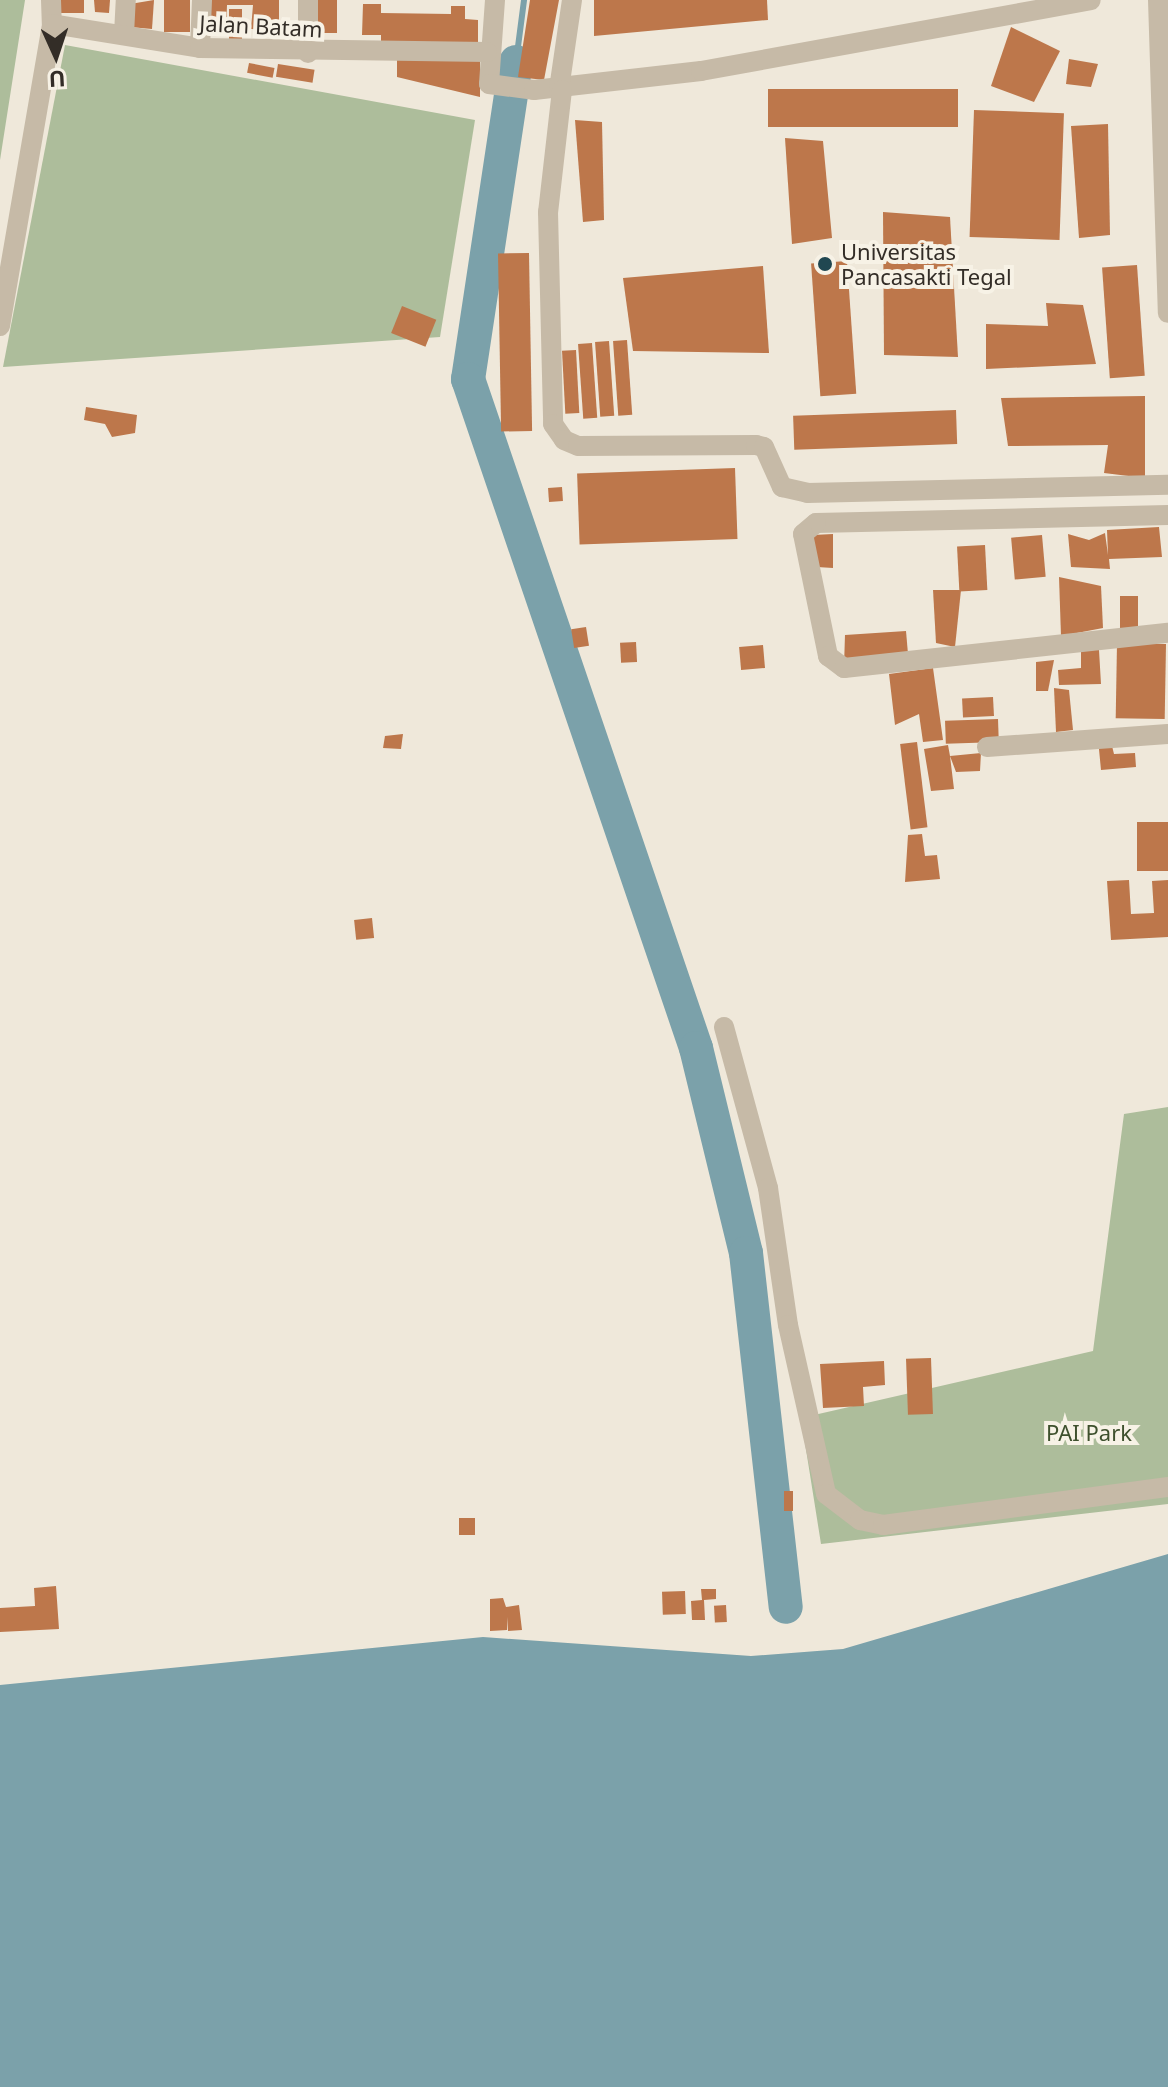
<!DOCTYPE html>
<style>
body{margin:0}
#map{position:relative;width:1168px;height:2087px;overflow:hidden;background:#efe8da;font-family:"Noto Sans",sans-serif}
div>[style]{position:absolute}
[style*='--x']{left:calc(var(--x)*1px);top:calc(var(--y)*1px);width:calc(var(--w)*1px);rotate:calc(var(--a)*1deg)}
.green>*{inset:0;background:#adbd9b}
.water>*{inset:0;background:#7ba1aa}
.stream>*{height:6px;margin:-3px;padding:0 3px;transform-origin:3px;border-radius:3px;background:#7ba1aa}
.river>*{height:34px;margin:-17px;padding:0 17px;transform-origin:17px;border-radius:17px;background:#7ba1aa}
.building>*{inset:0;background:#bd774b;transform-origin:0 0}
.minor>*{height:20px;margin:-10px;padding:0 10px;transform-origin:10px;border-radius:10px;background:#c6baa7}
.dots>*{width:22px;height:22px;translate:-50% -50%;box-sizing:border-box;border:4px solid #f7f2e6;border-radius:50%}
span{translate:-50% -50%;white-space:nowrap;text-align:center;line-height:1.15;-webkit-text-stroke:8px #f7f2e6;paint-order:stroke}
.street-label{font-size:22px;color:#332d27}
.poi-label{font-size:22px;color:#332d27}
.left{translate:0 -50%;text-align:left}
.park-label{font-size:22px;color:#3e502d}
.north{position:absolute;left:16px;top:16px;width:80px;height:80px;-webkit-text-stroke:6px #f7f2e6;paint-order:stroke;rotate:177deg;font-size:22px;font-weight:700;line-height:32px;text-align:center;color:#332d27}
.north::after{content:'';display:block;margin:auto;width:28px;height:36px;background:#332d27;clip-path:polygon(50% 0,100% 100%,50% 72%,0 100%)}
</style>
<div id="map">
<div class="green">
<div style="clip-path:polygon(0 0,25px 0,0 160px)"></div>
<div style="clip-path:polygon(65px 45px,475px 120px,440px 337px,3px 367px)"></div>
<div style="clip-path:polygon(1168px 1107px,1168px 1504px,821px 1544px,801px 1418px,1093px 1351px,1124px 1114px)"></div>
</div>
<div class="water">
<div style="clip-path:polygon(1168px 1554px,1168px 2087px,0 2087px,0 1685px,483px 1637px,751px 1656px,843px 1649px)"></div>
</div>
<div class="stream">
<div style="--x:516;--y:62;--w:63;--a:-82.6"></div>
</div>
<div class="river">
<div style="--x:516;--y:62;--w:321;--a:98.6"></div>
<div style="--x:468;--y:379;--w:707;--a:71.18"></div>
<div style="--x:696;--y:1048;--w:211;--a:76.3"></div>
<div style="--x:746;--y:1253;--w:356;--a:83.6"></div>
</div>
<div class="building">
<div style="left:61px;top:0;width:23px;height:13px"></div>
<div style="clip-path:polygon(94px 0,110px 0,109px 13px,95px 12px)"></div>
<div style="clip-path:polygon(154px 0,152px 29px,130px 27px,130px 4px)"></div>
<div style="left:164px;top:0;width:26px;height:32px"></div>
<div style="clip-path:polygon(210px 0,279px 0,279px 31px,251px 29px,253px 5px,227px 5px,226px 33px,211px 33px)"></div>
<div style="left:311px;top:0;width:26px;height:33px"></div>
<div style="clip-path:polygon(530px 0,559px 0,544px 80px,518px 77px)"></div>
<div style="clip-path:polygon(594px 0,767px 0,768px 20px,594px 36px)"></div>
<div style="clip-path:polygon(363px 4px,381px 4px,381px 13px,451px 14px,451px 6px,465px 6px,465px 19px,478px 20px,478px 43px,381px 42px,381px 35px,362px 35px)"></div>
<div style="left:229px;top:9px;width:13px;height:35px"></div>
<div style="clip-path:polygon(1011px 27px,1060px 51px,1034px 102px,991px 86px)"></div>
<div style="clip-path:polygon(397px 55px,480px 56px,480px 97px,397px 77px)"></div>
<div style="clip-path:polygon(1069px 59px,1098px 64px,1091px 87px,1066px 84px)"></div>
<div style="left:249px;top:63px;width:26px;height:10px;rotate:11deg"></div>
<div style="left:278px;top:64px;width:37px;height:13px;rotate:9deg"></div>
<div style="left:958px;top:89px;width:38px;height:190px;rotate:90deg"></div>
<div style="left:974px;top:110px;width:90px;height:127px;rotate:2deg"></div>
<div style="clip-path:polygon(575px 120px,602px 122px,604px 220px,583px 222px)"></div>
<div style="clip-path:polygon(1108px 124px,1110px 235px,1079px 238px,1071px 126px)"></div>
<div style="clip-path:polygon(785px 138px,823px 141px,832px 238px,792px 244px)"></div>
<div style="clip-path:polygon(883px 212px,950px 217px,958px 357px,884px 355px)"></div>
<div style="left:529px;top:253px;width:178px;height:31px;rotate:89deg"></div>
<div style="left:847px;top:261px;width:133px;height:36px;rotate:86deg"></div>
<div style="left:1137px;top:265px;width:111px;height:35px;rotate:86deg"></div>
<div style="clip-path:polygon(763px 266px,769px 353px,633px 351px,623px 278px)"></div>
<div style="clip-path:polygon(1046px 303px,1083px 305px,1096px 364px,986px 369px,986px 324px,1048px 326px)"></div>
<div style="left:402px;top:306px;width:37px;height:29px;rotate:22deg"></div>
<div style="left:627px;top:340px;width:75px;height:14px;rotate:86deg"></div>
<div style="left:609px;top:341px;width:75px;height:14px;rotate:86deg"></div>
<div style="left:592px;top:343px;width:75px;height:14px;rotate:86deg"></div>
<div style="left:576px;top:350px;width:63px;height:14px;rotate:87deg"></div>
<div style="clip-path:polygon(1145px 396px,1145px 478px,1104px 473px,1108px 445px,1008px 446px,1001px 398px)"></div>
<div style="clip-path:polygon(86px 407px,137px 415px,135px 433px,112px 437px,105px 424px,84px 420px)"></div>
<div style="left:956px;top:410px;width:34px;height:163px;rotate:88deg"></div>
<div style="left:735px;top:468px;width:71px;height:158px;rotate:88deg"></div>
<div style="left:562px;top:487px;width:14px;height:14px;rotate:86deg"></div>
<div style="clip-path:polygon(1159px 527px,1162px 557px,1109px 559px,1110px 569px,1071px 567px,1068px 534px,1089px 540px,1105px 533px,1108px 555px,1107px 530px)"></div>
<div style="clip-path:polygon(833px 534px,833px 568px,817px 567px,813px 535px)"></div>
<div style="left:1042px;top:535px;width:42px;height:31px;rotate:85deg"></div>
<div style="left:985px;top:545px;width:45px;height:28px;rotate:87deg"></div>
<div style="clip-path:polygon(1059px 577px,1101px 586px,1103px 628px,1061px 636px)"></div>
<div style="clip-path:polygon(933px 590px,961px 590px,955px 647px,936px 643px)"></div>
<div style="left:1120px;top:596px;width:18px;height:33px"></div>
<div style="left:586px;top:627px;width:19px;height:15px;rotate:81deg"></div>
<div style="clip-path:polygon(906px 631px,908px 654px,844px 666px,845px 635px)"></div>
<div style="left:636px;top:642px;width:20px;height:16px;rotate:87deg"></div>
<div style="left:1166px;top:644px;width:75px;height:49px;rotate:91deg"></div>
<div style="left:763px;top:645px;width:23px;height:24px;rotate:85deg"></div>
<div style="clip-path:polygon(1081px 650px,1099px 650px,1101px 684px,1059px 685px,1058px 670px,1081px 668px)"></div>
<div style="clip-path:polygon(1054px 660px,1048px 691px,1036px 691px,1036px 662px)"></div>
<div style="clip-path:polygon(933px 668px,943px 740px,923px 742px,919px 714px,895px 725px,889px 674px)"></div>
<div style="clip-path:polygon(1054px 688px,1069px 690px,1073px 730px,1056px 732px)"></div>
<div style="left:993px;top:697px;width:19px;height:31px;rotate:87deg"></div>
<div style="left:998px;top:719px;width:23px;height:53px;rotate:88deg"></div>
<div style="clip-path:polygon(403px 734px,401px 749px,383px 748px,385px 736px)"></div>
<div style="clip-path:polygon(1110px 738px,1114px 754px,1135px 753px,1136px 767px,1101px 770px,1098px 739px)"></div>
<div style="left:917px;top:742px;width:86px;height:17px;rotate:83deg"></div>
<div style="clip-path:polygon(948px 745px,950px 756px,981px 753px,980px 771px,956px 772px,950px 756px,954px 789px,931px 791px,924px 749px)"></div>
<div style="left:1168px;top:822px;width:49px;height:31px;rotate:90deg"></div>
<div style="clip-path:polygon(922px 834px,925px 856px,937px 855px,940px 879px,905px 882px,908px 835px)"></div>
<div style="clip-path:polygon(1129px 880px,1131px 914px,1154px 913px,1152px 881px,1168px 880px,1168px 937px,1111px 940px,1107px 881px)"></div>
<div style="left:372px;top:918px;width:20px;height:18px;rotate:84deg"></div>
<div style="left:931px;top:1358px;width:56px;height:25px;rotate:88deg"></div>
<div style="clip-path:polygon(884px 1361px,885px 1385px,863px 1387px,864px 1406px,823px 1408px,820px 1364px)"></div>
<div style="left:784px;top:1491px;width:9px;height:20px"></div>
<div style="left:459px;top:1518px;width:16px;height:17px"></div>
<div style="clip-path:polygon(56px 1586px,59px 1629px,0 1632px,0 1608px,35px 1606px,34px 1588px)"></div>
<div style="clip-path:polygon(701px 1589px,716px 1589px,716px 1599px,704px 1600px,705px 1620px,692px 1620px,691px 1601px,702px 1600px)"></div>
<div style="left:685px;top:1591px;width:23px;height:23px;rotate:88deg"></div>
<div style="clip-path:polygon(503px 1598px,506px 1607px,519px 1605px,522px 1630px,508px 1631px,507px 1617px,507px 1630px,490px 1631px,490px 1599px)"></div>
<div style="left:726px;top:1605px;width:17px;height:12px;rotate:87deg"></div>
</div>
<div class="minor">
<div style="--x:51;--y:0;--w:24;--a:88"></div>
<div style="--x:308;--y:0;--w:53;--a:90"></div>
<div style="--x:495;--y:0;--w:84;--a:94.1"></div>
<div style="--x:489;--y:84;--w:45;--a:7.6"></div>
<div style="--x:534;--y:90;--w:168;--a:-6.5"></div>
<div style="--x:701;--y:71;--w:396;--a:-10.3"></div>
<div style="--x:1158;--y:0;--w:313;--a:88.2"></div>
<div style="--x:124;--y:34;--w:34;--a:-87"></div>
<div style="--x:200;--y:48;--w:48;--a:-87.6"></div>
<div style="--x:559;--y:89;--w:90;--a:-81.7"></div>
<div style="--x:562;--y:90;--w:123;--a:96.5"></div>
<div style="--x:548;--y:212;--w:212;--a:88.6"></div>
<div style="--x:553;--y:424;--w:19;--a:55"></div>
<div style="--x:564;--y:440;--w:15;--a:23"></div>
<div style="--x:578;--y:446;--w:178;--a:-0.3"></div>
<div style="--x:756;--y:445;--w:8;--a:14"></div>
<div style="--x:764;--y:447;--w:44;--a:65.8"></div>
<div style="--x:782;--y:487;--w:26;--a:13"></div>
<div style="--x:807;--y:493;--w:361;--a:-1.3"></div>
<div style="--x:0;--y:326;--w:306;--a:-80.2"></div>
<div style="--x:52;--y:24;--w:150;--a:9.2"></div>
<div style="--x:200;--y:48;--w:287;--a:0.8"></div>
<div style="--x:1168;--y:515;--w:352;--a:178.7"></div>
<div style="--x:816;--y:523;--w:17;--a:140"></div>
<div style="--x:803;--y:534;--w:125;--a:78.4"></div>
<div style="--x:828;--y:656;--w:20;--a:37"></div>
<div style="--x:844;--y:668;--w:326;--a:-6.2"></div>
<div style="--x:987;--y:747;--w:181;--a:-4.1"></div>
<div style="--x:724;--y:1027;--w:167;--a:74.7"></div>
<div style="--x:768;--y:1188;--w:138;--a:81.7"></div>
<div style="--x:788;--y:1325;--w:173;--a:77.3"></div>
<div style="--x:826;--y:1494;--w:43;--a:37.4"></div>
<div style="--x:860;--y:1520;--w:24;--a:12"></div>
<div style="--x:883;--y:1525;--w:288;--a:-7.6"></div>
</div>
<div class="dots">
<div style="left:825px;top:264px;background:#204751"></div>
</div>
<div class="street-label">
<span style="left:261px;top:26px;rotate:3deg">Jalan Batam</span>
</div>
<div class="poi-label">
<span class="left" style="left:841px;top:264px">Universitas<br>Pancasakti Tegal</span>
</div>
<div class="park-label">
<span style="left:1089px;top:1433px">PAI Park</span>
</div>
<div class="north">U</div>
</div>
